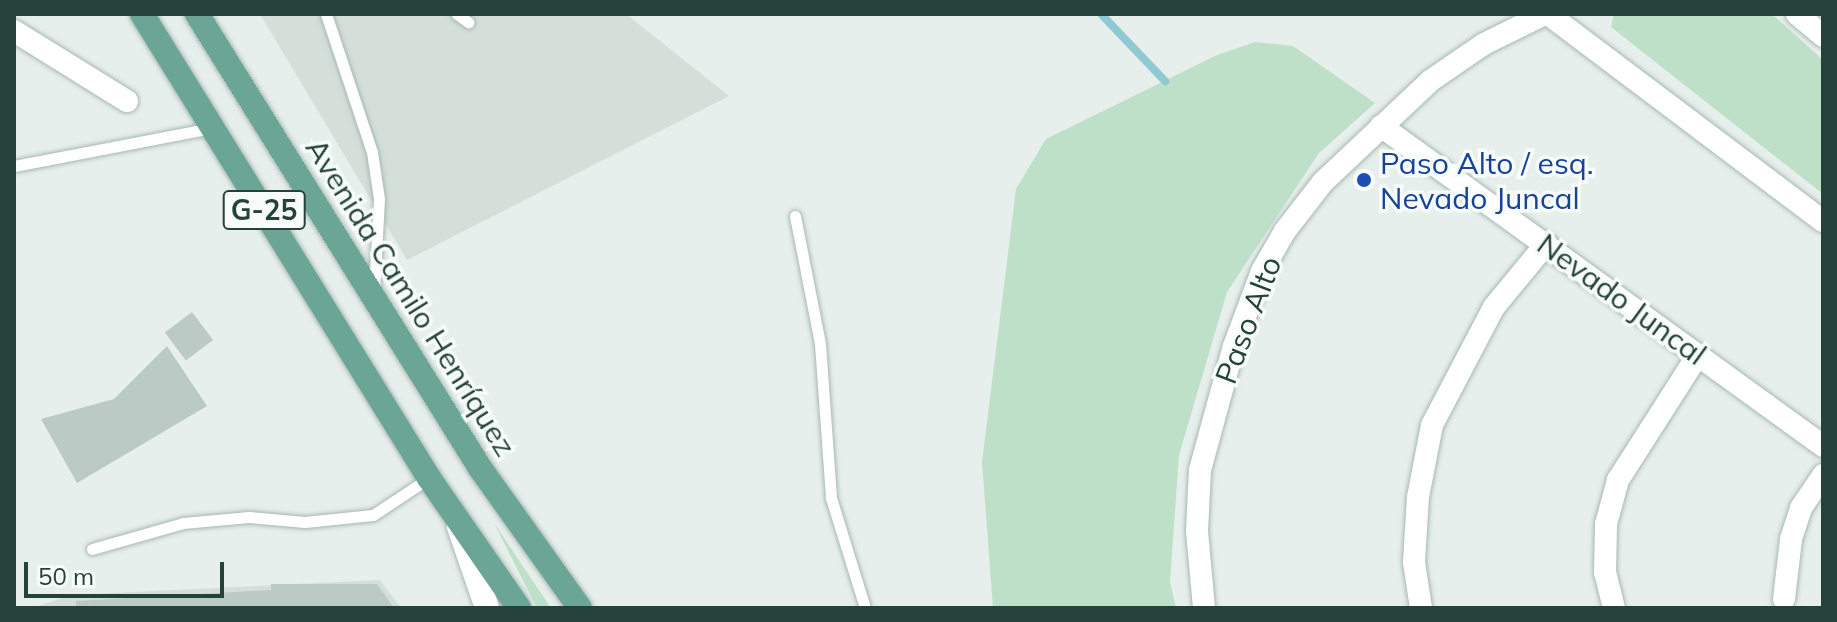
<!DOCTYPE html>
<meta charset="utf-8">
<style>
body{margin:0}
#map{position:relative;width:1837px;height:622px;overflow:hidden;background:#e6efeb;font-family:Mulish,sans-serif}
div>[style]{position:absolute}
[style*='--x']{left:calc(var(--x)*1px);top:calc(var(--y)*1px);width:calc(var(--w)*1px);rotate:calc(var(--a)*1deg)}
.built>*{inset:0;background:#d4dfda}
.green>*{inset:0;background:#bfe0c8}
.stream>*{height:8px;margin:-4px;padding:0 4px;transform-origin:4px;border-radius:4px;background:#8ec9d4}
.building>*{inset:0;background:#bbcac4;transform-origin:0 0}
.roads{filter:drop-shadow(0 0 2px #a8b8b2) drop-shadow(0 0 2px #a8b8b2)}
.service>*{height:11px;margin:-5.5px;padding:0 5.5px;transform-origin:5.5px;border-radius:5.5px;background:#fff}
.minor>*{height:22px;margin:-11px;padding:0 11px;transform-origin:11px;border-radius:11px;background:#fff}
.tertiary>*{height:24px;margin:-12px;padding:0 12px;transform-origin:12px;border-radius:12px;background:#fff}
.primary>*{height:24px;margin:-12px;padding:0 12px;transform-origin:12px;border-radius:12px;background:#6aa596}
.dots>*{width:22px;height:22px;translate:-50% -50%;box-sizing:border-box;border:4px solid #f7fbf9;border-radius:50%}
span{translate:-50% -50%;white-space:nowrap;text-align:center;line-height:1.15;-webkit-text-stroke:7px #f7fbf9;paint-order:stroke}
.shield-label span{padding:2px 6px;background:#f7fbf9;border:2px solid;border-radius:6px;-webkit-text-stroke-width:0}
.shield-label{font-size:28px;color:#24423a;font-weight:700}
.transit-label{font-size:30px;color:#164399}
.left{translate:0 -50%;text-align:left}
.street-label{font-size:30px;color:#24423a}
.frame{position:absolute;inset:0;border:16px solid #24423a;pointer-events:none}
.scale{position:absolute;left:24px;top:562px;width:200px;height:36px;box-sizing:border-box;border:4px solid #24423a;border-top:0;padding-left:10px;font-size:24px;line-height:28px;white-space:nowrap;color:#24423a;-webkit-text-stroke:6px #f7fbf9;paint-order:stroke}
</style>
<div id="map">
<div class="built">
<div style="clip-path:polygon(260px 14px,626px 14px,729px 96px,407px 260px)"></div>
<div style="clip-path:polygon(380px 580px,401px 608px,32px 608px,71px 595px)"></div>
</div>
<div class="green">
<div style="clip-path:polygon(1614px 14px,1772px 14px,1823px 60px,1823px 194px,1611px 27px)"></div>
<div style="clip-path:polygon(1255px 42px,1293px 46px,1375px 103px,1319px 153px,1227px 292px,1179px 455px,1170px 582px,1176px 608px,993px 608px,982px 462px,1016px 189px,1046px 139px,1217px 55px)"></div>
<div style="clip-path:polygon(494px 523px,551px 608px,537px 608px)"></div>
</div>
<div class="stream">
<div style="--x:1101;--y:14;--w:93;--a:46.3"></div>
</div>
<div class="building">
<div style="left:192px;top:312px;width:35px;height:34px;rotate:53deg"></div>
<div style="clip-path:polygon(167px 346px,207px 406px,77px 483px,41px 419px,114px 399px)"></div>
<div style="clip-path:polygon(271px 584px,377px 584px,394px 608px,76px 608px,76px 601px,271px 590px)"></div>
</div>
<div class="roads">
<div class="service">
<div style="--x:326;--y:14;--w:145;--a:71.6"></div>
<div style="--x:372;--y:152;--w:48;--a:81.5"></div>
<div style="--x:379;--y:199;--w:91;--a:93.1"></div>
<div style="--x:457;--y:14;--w:14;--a:36"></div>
<div style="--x:14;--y:166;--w:202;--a:-10.9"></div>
<div style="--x:795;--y:216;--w:130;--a:78.9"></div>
<div style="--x:820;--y:344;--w:154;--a:85.9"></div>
<div style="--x:831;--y:498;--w:115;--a:72.8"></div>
<div style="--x:92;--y:549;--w:95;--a:-15.9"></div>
<div style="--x:183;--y:523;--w:66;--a:-5.2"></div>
<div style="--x:249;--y:517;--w:56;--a:5.1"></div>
<div style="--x:305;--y:522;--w:68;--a:-5.9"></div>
<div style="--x:373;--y:515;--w:67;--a:-33.5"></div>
</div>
<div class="minor">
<div style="--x:1548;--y:14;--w:344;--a:37"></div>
<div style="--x:1797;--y:14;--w:34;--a:40"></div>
<div style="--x:14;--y:31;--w:133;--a:31.8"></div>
<div style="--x:1381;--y:126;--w:546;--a:35.9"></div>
<div style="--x:1784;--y:599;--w:60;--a:-83.3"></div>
<div style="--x:1791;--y:539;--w:33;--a:-72"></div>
<div style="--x:1801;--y:508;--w:40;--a:-56"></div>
<div style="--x:1204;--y:608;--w:77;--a:-95.2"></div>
<div style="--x:1197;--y:531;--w:61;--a:-87.2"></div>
<div style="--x:1200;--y:470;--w:129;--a:-74.7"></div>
<div style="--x:1234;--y:346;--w:80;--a:-69.5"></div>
<div style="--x:1262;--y:271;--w:46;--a:-60.1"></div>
<div style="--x:1285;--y:231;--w:62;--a:-52.2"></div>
<div style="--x:1323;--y:182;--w:147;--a:-43.3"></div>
<div style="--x:1430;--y:81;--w:65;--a:-34.4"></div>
<div style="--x:1484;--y:44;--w:68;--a:-26.2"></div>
<div style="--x:1421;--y:608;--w:47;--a:-98.7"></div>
<div style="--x:1414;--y:562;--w:65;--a:-86.5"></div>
<div style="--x:1418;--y:497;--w:73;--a:-79"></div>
<div style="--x:1432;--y:425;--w:133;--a:-62.3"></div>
<div style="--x:1494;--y:307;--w:82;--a:-50.5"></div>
<div style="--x:1614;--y:608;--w:36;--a:-104"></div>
<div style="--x:1605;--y:573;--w:49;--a:-88.8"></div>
<div style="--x:1606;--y:524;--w:46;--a:-74.7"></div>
<div style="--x:1618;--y:480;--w:148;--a:-57.4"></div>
</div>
<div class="tertiary">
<div style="--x:459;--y:527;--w:86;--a:70.9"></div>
</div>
<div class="primary">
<div style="--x:142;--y:14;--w:546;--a:58.26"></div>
<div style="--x:429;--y:478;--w:158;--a:55.3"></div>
<div style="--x:197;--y:14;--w:535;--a:58.06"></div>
<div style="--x:480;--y:468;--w:172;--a:54.5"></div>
</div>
</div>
<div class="dots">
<div style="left:1364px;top:180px;background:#1a4fb4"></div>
</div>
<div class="shield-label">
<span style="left:264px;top:210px">G-25</span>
</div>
<div class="transit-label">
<span class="left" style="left:1380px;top:180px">Paso Alto / esq.<br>Nevado Juncal</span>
</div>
<div class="street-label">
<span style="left:411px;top:297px;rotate:58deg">Avenida Camilo Henríquez</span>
<span style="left:1622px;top:299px;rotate:36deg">Nevado Juncal</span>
<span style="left:1248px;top:320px;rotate:-69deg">Paso Alto</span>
</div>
<div class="frame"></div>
<div class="scale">50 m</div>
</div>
